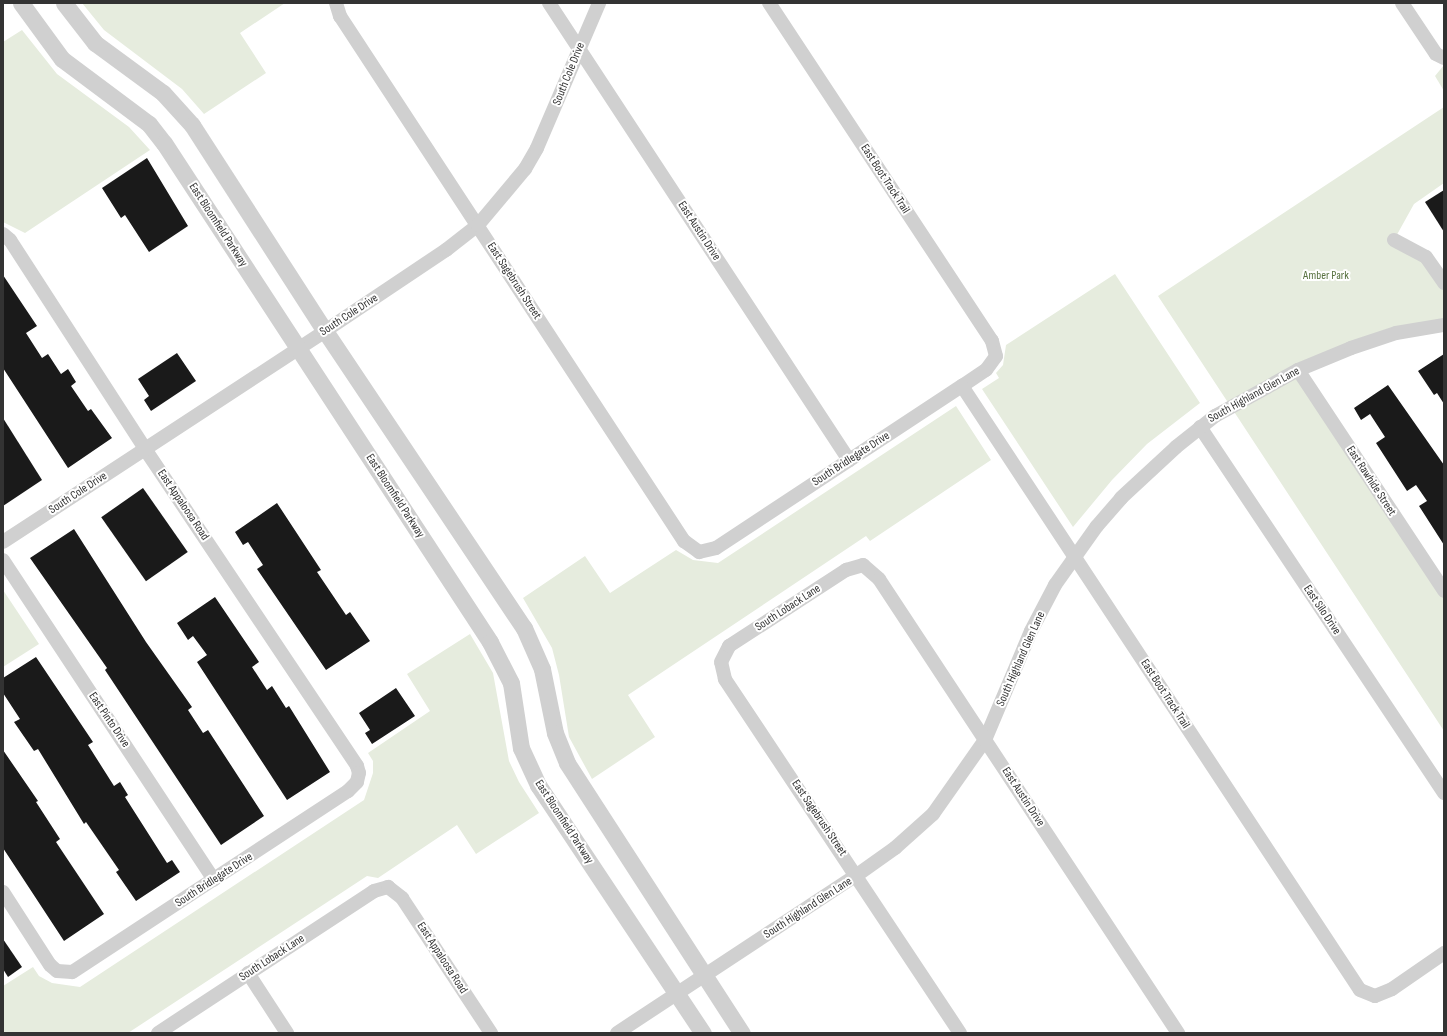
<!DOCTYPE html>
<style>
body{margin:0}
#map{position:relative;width:1447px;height:1036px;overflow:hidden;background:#fff;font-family:"Sofia Sans Condensed",sans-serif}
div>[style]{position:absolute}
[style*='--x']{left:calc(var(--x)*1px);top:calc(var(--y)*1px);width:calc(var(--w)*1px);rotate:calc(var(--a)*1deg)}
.green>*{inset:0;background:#e6ecde}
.building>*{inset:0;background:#1a1a1a;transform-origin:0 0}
.minor>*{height:14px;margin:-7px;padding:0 7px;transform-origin:7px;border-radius:7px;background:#d0d0d0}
.tertiary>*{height:17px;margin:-8.5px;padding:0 8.5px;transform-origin:8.5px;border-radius:8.5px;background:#d0d0d0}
span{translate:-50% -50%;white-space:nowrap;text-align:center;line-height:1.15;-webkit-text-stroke:4px #fff;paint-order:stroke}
.street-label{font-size:12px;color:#333}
.park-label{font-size:12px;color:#56703e}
.frame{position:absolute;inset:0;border:4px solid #333;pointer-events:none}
</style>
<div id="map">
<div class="green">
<div style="clip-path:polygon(82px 3px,285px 3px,240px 33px,266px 73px,204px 114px,182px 89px,104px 30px)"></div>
<div style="clip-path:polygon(22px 30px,57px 74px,129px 127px,150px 150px,25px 233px,3px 222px,3px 42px)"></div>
<div style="clip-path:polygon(1444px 65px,1444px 91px,1435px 76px)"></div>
<div style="clip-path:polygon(1444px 107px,1444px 183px,1414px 204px,1394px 240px,1426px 257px,1444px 283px,1444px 325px,1298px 370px,1444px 591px,1444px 731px,1158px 296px)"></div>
<div style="clip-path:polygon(1115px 274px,1200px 403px,1147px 444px,1112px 480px,1073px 527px,982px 389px,999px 378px,996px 373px,1003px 365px,1006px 345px)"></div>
<div style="clip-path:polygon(956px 406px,991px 460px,870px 541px,866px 536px,628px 695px,655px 737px,592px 779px,569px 737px,559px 675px,552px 648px,523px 598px,585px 556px,610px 593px,676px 550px,693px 560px,718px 563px)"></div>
<div style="clip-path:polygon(3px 590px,39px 644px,3px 667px)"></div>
<div style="clip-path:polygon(470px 634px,493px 673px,509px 761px,519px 782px,539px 813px,476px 854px,457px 825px,378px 878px,367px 876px,128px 1033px,3px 1033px,3px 986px,33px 967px,39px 976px,52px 983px,80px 987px,364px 800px,373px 773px,373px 761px,368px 753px,430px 711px,407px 674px)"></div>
</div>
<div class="building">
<div style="clip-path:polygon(147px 158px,188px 226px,149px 252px,125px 215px,121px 218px,102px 188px)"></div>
<div style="clip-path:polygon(1444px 190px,1444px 232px,1425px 202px)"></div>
<div style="clip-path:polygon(3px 275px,37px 326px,26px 333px,42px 358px,48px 354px,61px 374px,68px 369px,76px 382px,71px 386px,88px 411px,91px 409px,112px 438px,68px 468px,3px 368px)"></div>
<div style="clip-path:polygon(177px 353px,196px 381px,151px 411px,144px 400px,149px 396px,138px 379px)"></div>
<div style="clip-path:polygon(1444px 354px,1444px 404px,1437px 393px,1434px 395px,1418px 371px)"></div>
<div style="clip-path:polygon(1388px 385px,1444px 465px,1444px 545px,1419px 506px,1427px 501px,1416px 485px,1407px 491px,1376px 443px,1385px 437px,1370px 414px,1361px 420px,1354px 408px)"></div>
<div style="clip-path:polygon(3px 418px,42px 480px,3px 506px)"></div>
<div style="left:143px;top:488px;width:78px;height:51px;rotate:55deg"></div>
<div style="clip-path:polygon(277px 503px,321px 570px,317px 572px,346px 615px,350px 612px,370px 641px,326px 670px,257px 569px,263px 565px,248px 542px,243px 545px,235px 532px)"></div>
<div style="clip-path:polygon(74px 529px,146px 642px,192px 707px,188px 710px,203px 733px,208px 730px,264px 816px,221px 845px,105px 670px,107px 668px,30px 558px)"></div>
<div style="clip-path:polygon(215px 597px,259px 662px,252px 667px,267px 690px,272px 686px,286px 708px,289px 706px,330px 772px,287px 800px,197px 662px,207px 655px,193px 636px,188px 640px,177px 623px)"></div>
<div style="clip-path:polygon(36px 657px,93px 742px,88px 745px,114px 786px,120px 782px,128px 795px,125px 797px,167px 863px,172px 860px,180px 872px,136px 901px,116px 872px,119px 870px,86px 822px,84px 824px,38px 749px,34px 751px,14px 722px,20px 719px,3px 693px,3px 678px)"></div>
<div style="clip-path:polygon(396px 688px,415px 716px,372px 744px,365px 733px,370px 730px,359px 713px)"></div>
<div style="clip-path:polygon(3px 750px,38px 801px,36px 802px,60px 839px,56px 842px,104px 914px,64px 941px,3px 848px)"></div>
<div style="clip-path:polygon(3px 939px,22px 967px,8px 977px,3px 969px)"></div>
</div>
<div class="minor">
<div style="--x:336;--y:3;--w:14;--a:73"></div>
<div style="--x:340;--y:16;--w:628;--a:56.77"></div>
<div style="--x:684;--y:541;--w:19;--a:36"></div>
<div style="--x:699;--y:552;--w:17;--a:-13"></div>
<div style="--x:716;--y:548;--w:295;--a:-33.4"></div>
<div style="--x:962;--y:386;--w:29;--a:-34"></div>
<div style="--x:986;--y:370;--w:17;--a:-54"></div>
<div style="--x:996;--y:356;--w:16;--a:-105"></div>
<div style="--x:992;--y:341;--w:405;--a:-123.4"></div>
<div style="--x:549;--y:3;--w:547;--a:56.72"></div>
<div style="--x:1402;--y:3;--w:61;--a:56.3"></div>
<div style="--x:1436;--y:54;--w:9;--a:27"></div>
<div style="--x:3;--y:234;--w:9;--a:41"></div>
<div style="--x:10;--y:240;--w:249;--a:57.1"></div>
<div style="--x:145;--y:449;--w:381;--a:56.2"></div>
<div style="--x:357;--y:766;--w:7;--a:74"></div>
<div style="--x:359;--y:773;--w:9;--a:103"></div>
<div style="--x:357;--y:782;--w:13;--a:135"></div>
<div style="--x:348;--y:791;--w:330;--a:146.7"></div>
<div style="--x:72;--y:972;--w:15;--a:-176"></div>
<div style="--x:57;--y:971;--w:9;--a:-139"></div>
<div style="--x:50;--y:965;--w:87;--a:-122.8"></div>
<div style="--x:1394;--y:240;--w:36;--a:28"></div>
<div style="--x:1426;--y:257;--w:32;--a:55"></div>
<div style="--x:1298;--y:370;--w:265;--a:56.5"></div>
<div style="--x:962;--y:386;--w:723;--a:56.62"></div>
<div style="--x:1360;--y:990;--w:16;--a:22"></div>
<div style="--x:1375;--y:996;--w:18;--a:-22"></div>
<div style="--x:1392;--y:989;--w:63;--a:-34.7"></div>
<div style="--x:1200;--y:427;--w:440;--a:56.3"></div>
<div style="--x:3;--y:542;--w:385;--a:-33.2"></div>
<div style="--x:325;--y:331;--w:146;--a:-33.8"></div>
<div style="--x:446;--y:250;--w:41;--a:-38"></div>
<div style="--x:478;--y:225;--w:73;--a:-50"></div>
<div style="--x:525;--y:169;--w:24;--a:-60"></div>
<div style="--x:537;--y:148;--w:158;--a:-66.8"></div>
<div style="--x:3;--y:560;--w:383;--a:56.6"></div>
<div style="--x:248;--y:973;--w:72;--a:57"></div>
<div style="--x:158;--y:1033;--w:258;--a:-33.3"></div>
<div style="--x:374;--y:891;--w:15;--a:-16"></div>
<div style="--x:388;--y:887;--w:18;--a:38"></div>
<div style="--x:402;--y:898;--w:162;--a:56.6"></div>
<div style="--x:617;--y:1033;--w:287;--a:-33.4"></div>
<div style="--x:857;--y:875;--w:47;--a:-35.4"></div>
<div style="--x:895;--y:848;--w:51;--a:-41.8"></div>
<div style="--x:933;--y:814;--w:90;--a:-54.9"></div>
<div style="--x:985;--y:740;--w:118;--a:-67.1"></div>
<div style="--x:1031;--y:631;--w:52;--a:-62.4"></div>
<div style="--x:1055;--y:585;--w:72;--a:-54.6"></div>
<div style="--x:1097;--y:526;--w:37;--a:-49"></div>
<div style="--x:1121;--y:498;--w:75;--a:-42.8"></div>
<div style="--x:1176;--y:447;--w:50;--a:-38.5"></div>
<div style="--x:1215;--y:416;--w:95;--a:-29"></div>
<div style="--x:1298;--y:370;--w:57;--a:-22.5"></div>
<div style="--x:1351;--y:348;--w:47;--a:-18.4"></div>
<div style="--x:1396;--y:333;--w:49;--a:-9.5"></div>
<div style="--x:960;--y:1033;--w:425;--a:-123.6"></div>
<div style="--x:725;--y:679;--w:17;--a:-103"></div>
<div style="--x:721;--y:662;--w:18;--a:-63"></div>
<div style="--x:729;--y:646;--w:140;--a:-33"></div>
<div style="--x:846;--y:570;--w:18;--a:-16"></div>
<div style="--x:863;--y:565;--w:21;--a:41"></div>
<div style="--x:879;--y:579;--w:544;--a:56.63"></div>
</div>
<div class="tertiary">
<div style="--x:21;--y:3;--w:69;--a:53.8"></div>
<div style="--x:62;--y:59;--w:109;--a:36.8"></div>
<div style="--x:149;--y:124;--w:24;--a:52"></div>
<div style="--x:164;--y:143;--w:596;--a:56.84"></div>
<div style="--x:490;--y:642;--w:46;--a:62.9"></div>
<div style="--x:511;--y:683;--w:66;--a:81.3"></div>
<div style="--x:521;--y:748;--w:41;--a:65.3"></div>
<div style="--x:538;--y:785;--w:298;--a:56.4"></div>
<div style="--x:64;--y:3;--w:51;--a:52.2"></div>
<div style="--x:95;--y:43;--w:84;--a:36.3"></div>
<div style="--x:163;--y:93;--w:43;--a:47.8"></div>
<div style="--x:192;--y:125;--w:245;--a:57.2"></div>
<div style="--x:325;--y:331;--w:358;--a:56.2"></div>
<div style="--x:524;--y:628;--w:45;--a:66.3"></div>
<div style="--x:542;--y:669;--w:65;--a:78.5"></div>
<div style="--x:555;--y:733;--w:32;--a:68"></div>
<div style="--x:567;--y:763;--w:322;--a:57.1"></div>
</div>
<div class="street-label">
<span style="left:569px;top:74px;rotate:-68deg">South Cole Drive</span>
<span style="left:885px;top:179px;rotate:57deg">East Boot Track Trail</span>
<span style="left:218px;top:225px;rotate:57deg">East Bloomfield Parkway</span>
<span style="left:699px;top:231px;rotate:57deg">East Austin Drive</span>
<span style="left:514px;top:281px;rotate:57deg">East Sagebrush Street</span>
<span style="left:349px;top:315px;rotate:-33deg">South Cole Drive</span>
<span style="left:1254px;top:395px;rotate:-29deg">South Highland Glen Lane</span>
<span style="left:851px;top:459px;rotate:-33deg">South Bridlegate Drive</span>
<span style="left:1371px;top:481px;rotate:57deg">East Rawhide Street</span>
<span style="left:78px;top:493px;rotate:-33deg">South Cole Drive</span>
<span style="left:395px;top:496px;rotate:57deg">East Bloomfield Parkway</span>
<span style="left:183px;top:505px;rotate:56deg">East Appaloosa Road</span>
<span style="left:788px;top:608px;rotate:-33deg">South Loback Lane</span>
<span style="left:1322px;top:610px;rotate:56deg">East Silo Drive</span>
<span style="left:1021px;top:659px;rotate:-66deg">South Highland Glen Lane</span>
<span style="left:1165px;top:694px;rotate:57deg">East Boot Track Trail</span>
<span style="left:109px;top:720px;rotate:56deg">East Pinto Drive</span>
<span style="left:1023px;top:797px;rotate:57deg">East Austin Drive</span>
<span style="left:819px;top:818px;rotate:56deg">East Sagebrush Street</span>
<span style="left:564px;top:822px;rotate:57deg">East Bloomfield Parkway</span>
<span style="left:214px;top:880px;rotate:-33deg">South Bridlegate Drive</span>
<span style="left:808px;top:908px;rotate:-33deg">South Highland Glen Lane</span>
<span style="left:272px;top:958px;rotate:-33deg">South Loback Lane</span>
<span style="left:442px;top:958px;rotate:57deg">East Appaloosa Road</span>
</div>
<div class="park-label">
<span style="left:1326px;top:276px">Amber Park</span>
</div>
<div class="frame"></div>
</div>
